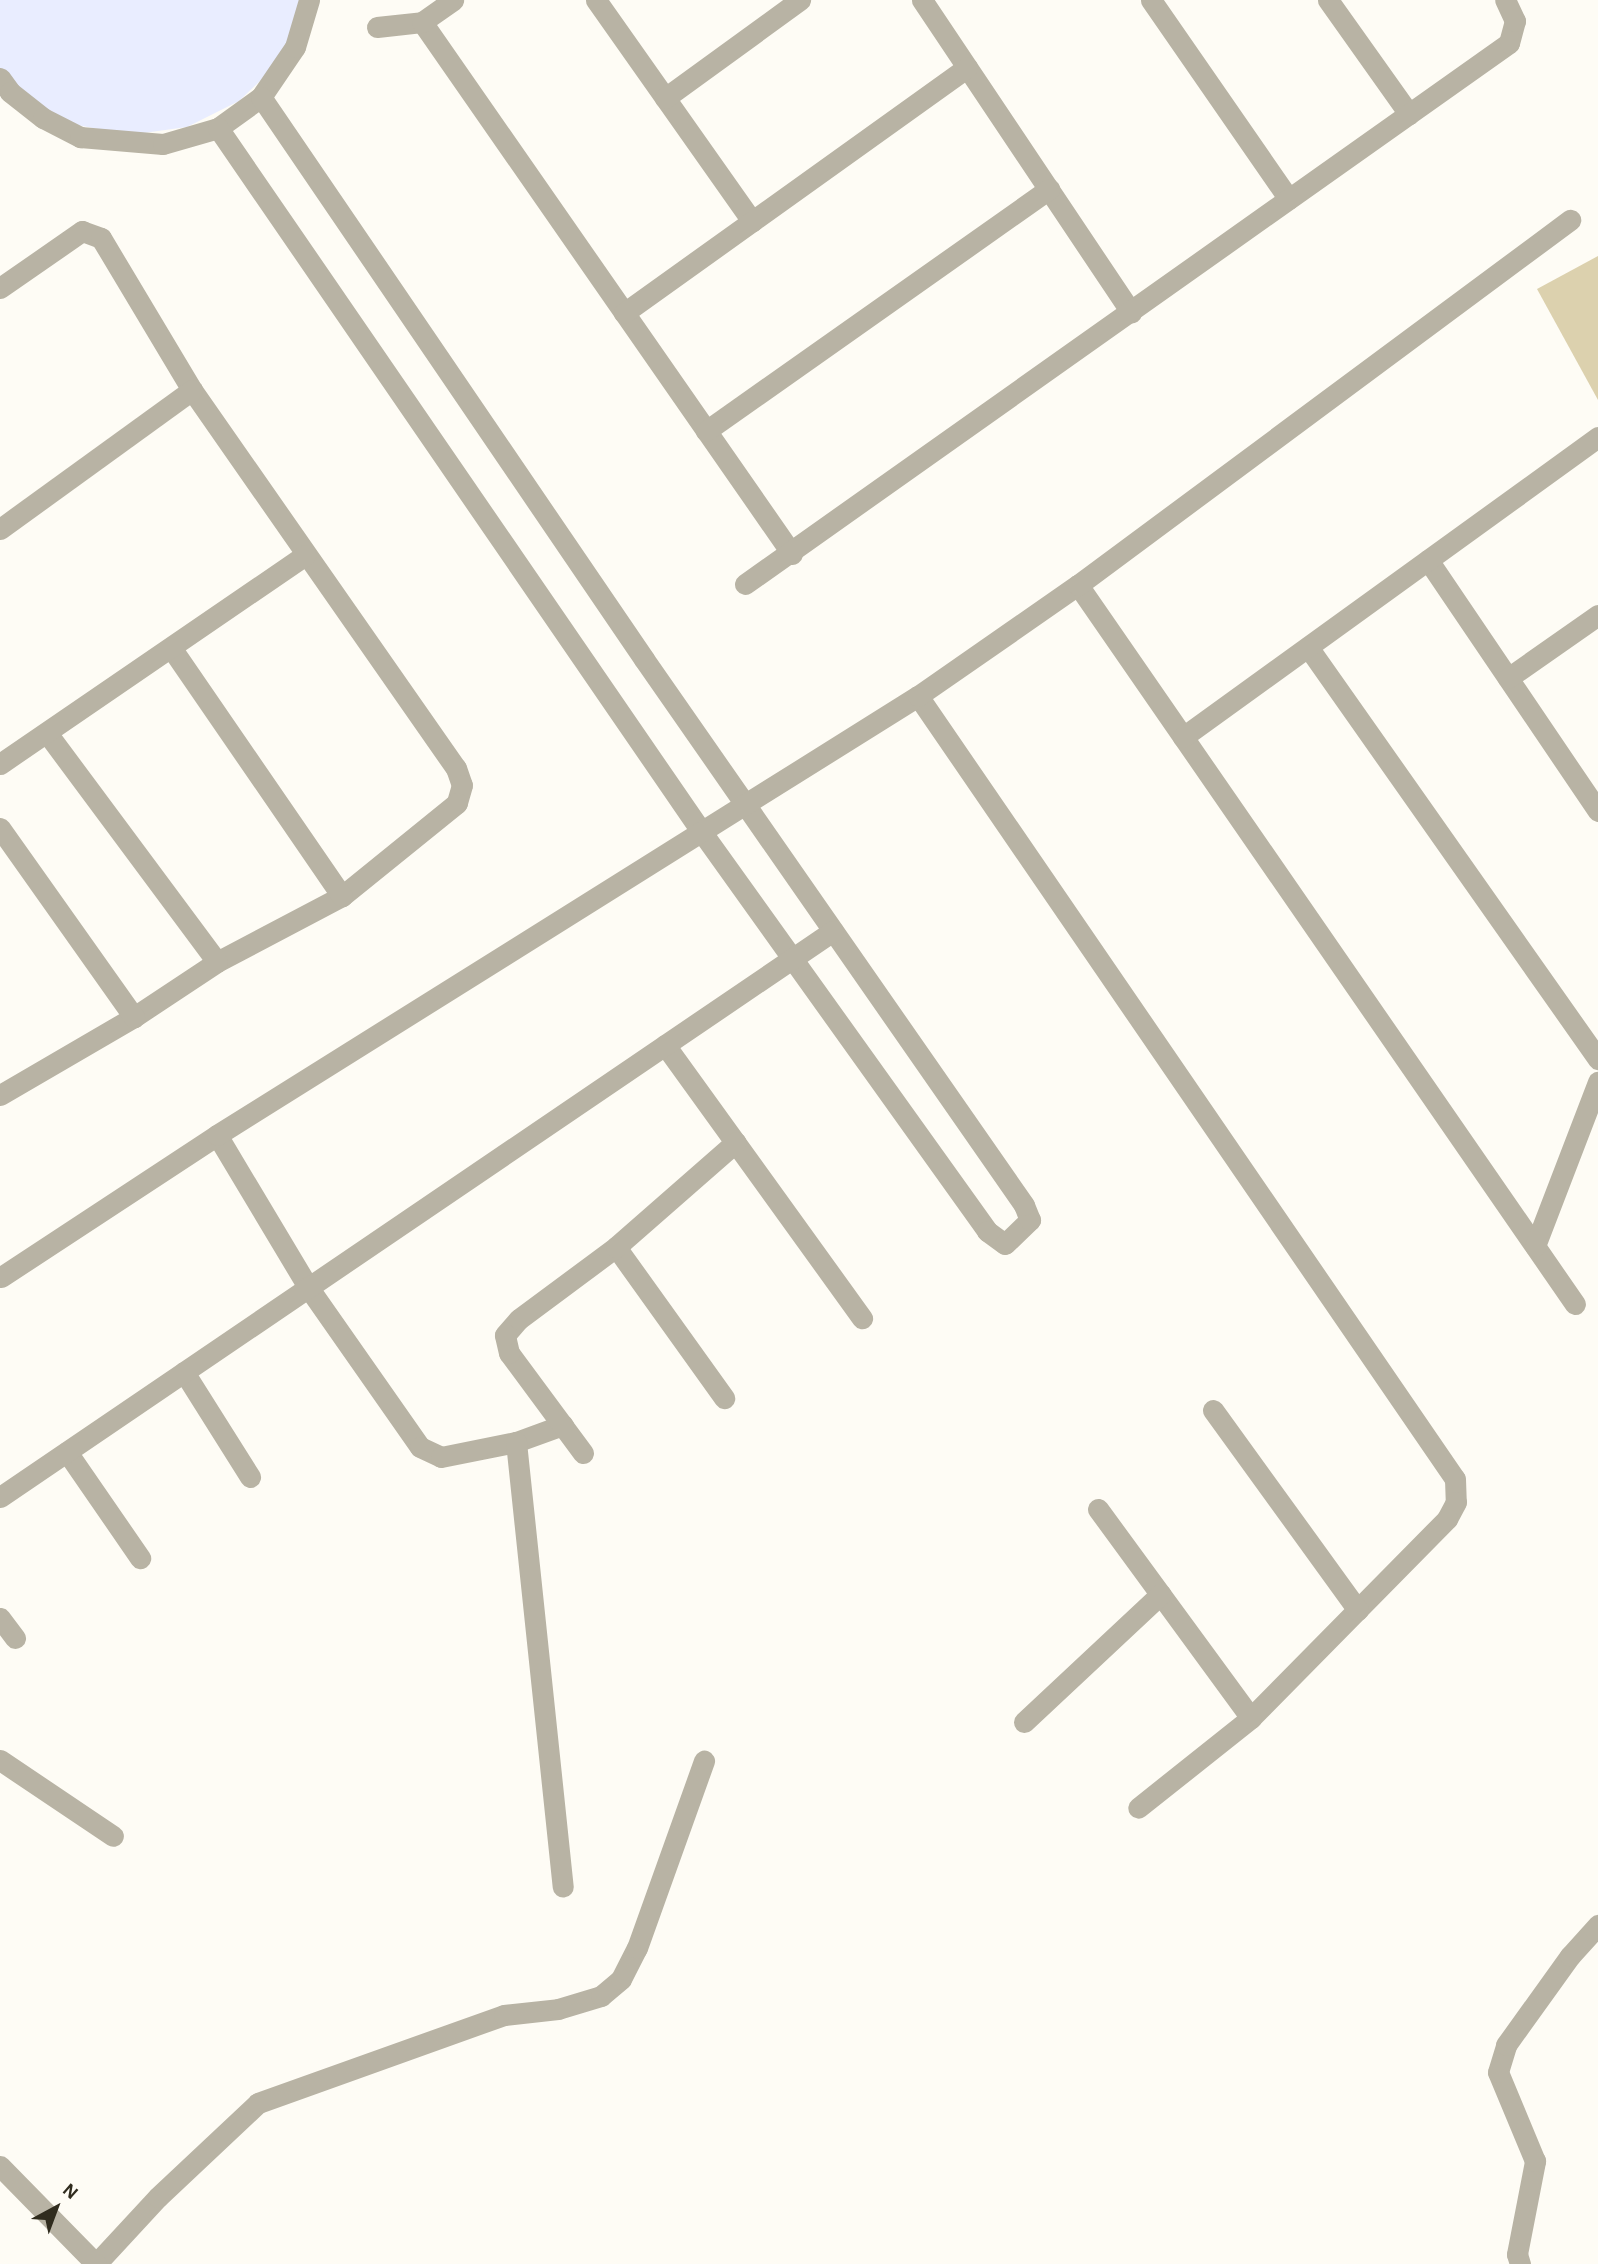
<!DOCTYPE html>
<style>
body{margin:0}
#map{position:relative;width:1598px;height:2264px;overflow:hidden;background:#fefcf5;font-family:"Alegreya Sans",sans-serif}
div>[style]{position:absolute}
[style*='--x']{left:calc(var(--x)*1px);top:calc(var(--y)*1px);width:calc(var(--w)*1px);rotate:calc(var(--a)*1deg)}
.green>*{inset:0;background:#e9edff}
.building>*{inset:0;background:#dcd1ae}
.minor>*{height:21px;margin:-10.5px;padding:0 10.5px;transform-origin:10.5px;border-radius:10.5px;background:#b8b3a4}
.tertiary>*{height:21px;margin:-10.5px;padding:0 10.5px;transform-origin:10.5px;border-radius:10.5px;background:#b8b3a4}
span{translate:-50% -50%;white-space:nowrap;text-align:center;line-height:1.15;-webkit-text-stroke:5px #fefcf5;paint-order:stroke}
.north{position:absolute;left:21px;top:2173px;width:70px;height:70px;-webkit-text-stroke:5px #fefcf5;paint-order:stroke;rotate:41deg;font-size:19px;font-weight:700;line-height:28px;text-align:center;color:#302c1e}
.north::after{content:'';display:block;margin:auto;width:24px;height:32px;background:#302c1e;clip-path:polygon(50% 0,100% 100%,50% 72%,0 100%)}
</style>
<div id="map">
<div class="green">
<div style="clip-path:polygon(0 0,309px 0,281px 61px,239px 101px,187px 127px,129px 135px,72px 124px,21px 96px,0 73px)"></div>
</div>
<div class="building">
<div style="clip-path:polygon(1598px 256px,1598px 400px,1537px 289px)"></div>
</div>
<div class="minor">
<div style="--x:596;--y:0;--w:271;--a:54.8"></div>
<div style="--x:922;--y:0;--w:376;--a:56.2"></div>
<div style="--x:1151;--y:0;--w:242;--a:55.3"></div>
<div style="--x:1328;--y:0;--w:140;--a:54.6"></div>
<div style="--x:422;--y:22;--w:648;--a:55.18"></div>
<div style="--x:377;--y:27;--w:45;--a:-6.3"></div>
<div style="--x:422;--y:22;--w:38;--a:-35"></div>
<div style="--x:0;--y:78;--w:17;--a:54"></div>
<div style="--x:10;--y:92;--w:42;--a:38.2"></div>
<div style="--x:43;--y:118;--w:42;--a:27.2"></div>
<div style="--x:80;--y:137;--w:83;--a:4.8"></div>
<div style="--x:163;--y:144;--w:57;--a:-16.2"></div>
<div style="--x:218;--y:128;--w:53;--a:-35.8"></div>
<div style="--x:261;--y:97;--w:60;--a:-55.8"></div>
<div style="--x:295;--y:47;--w:49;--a:-73.4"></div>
<div style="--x:665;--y:98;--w:167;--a:-36"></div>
<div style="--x:218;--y:128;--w:853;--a:55.51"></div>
<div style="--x:701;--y:831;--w:492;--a:54.4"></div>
<div style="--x:987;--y:1231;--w:22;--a:36"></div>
<div style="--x:1005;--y:1244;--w:35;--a:-44"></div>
<div style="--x:1030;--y:1220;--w:16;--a:-112"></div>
<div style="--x:1024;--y:1205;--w:665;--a:-124.84"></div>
<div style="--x:644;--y:659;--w:680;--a:-124.27"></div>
<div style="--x:0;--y:288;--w:100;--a:-34.8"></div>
<div style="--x:82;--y:231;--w:20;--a:20"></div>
<div style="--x:101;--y:238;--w:177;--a:59.1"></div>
<div style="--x:192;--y:390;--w:461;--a:55.1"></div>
<div style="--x:456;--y:768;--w:18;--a:71"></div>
<div style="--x:462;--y:785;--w:19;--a:106"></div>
<div style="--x:457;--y:803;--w:148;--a:141"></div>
<div style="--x:342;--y:896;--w:141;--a:152.2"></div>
<div style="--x:217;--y:962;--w:100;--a:146.5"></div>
<div style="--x:134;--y:1017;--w:155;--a:149.8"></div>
<div style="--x:624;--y:313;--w:422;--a:-35.6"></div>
<div style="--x:706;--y:431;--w:420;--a:-35.2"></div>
<div style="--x:0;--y:529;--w:237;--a:-35.9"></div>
<div style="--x:1428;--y:560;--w:303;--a:55.9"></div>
<div style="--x:745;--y:584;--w:936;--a:-35.3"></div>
<div style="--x:1509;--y:43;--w:23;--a:-75"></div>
<div style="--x:1515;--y:21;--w:23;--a:-115"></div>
<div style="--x:1078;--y:585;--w:874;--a:55.35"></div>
<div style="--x:1308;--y:647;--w:504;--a:54.86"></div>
<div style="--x:172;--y:649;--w:300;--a:55.5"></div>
<div style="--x:1508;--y:678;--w:110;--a:-35"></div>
<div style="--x:918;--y:696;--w:949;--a:55.56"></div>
<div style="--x:1455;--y:1479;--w:23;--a:88"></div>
<div style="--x:1456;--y:1502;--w:19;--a:118"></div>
<div style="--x:1447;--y:1519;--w:279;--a:134.6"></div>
<div style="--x:1251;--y:1718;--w:144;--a:141.5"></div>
<div style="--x:47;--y:733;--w:285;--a:53.4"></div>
<div style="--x:1183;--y:737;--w:512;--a:-35.86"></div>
<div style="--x:0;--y:764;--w:370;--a:-34.4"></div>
<div style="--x:0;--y:828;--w:232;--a:54.7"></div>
<div style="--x:665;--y:1045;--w:337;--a:54.2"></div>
<div style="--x:217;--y:1135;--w:177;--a:59.1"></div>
<div style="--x:308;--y:1287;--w:195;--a:55"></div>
<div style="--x:420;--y:1447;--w:23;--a:25"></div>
<div style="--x:441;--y:1457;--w:76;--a:-11.3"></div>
<div style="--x:516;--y:1442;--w:50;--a:-19.9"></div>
<div style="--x:1535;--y:1246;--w:176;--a:-69"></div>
<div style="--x:616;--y:1247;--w:186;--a:54.4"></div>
<div style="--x:1;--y:1277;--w:258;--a:-33.3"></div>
<div style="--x:217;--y:1135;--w:827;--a:-32.06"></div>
<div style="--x:918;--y:696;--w:195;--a:-34.8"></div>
<div style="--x:1078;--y:585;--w:613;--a:-36.57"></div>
<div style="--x:184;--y:1372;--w:124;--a:57.8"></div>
<div style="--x:1213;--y:1410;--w:247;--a:54.1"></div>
<div style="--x:516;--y:1442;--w:447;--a:84"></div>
<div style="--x:67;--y:1452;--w:129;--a:55.4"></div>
<div style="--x:583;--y:1453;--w:124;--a:-126.5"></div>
<div style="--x:509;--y:1353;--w:18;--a:-103"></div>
<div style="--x:505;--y:1335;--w:21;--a:-49"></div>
<div style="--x:519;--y:1319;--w:121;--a:-36.6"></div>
<div style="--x:616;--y:1247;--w:159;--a:-41.2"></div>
<div style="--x:0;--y:1497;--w:1007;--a:-34.2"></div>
<div style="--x:1098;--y:1509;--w:259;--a:53.8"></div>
<div style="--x:0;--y:1618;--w:25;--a:53"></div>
<div style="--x:1024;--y:1722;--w:187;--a:-43.1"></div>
<div style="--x:0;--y:1760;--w:136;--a:33.9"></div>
<div style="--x:96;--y:2264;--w:91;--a:-47.2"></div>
<div style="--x:158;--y:2197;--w:137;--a:-43.2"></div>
<div style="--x:258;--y:2103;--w:261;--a:-19.7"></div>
<div style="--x:504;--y:2015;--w:54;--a:-6.3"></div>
<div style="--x:558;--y:2009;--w:45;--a:-16.8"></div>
<div style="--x:601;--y:1996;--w:26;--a:-40"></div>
<div style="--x:621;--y:1979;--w:35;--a:-63"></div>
<div style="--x:637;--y:1948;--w:199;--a:-70.3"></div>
<div style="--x:1520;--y:2264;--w:10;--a:-107"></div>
<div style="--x:1517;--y:2254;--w:95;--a:-79"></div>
<div style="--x:1535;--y:2161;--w:96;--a:-112.6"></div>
<div style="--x:1498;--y:2072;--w:28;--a:-73"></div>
<div style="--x:1506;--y:2045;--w:110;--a:-54.3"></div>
<div style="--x:1570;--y:1956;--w:42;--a:-47.9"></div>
</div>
<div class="tertiary">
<div style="--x:0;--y:2166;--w:137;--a:45.6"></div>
</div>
<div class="north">N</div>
</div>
